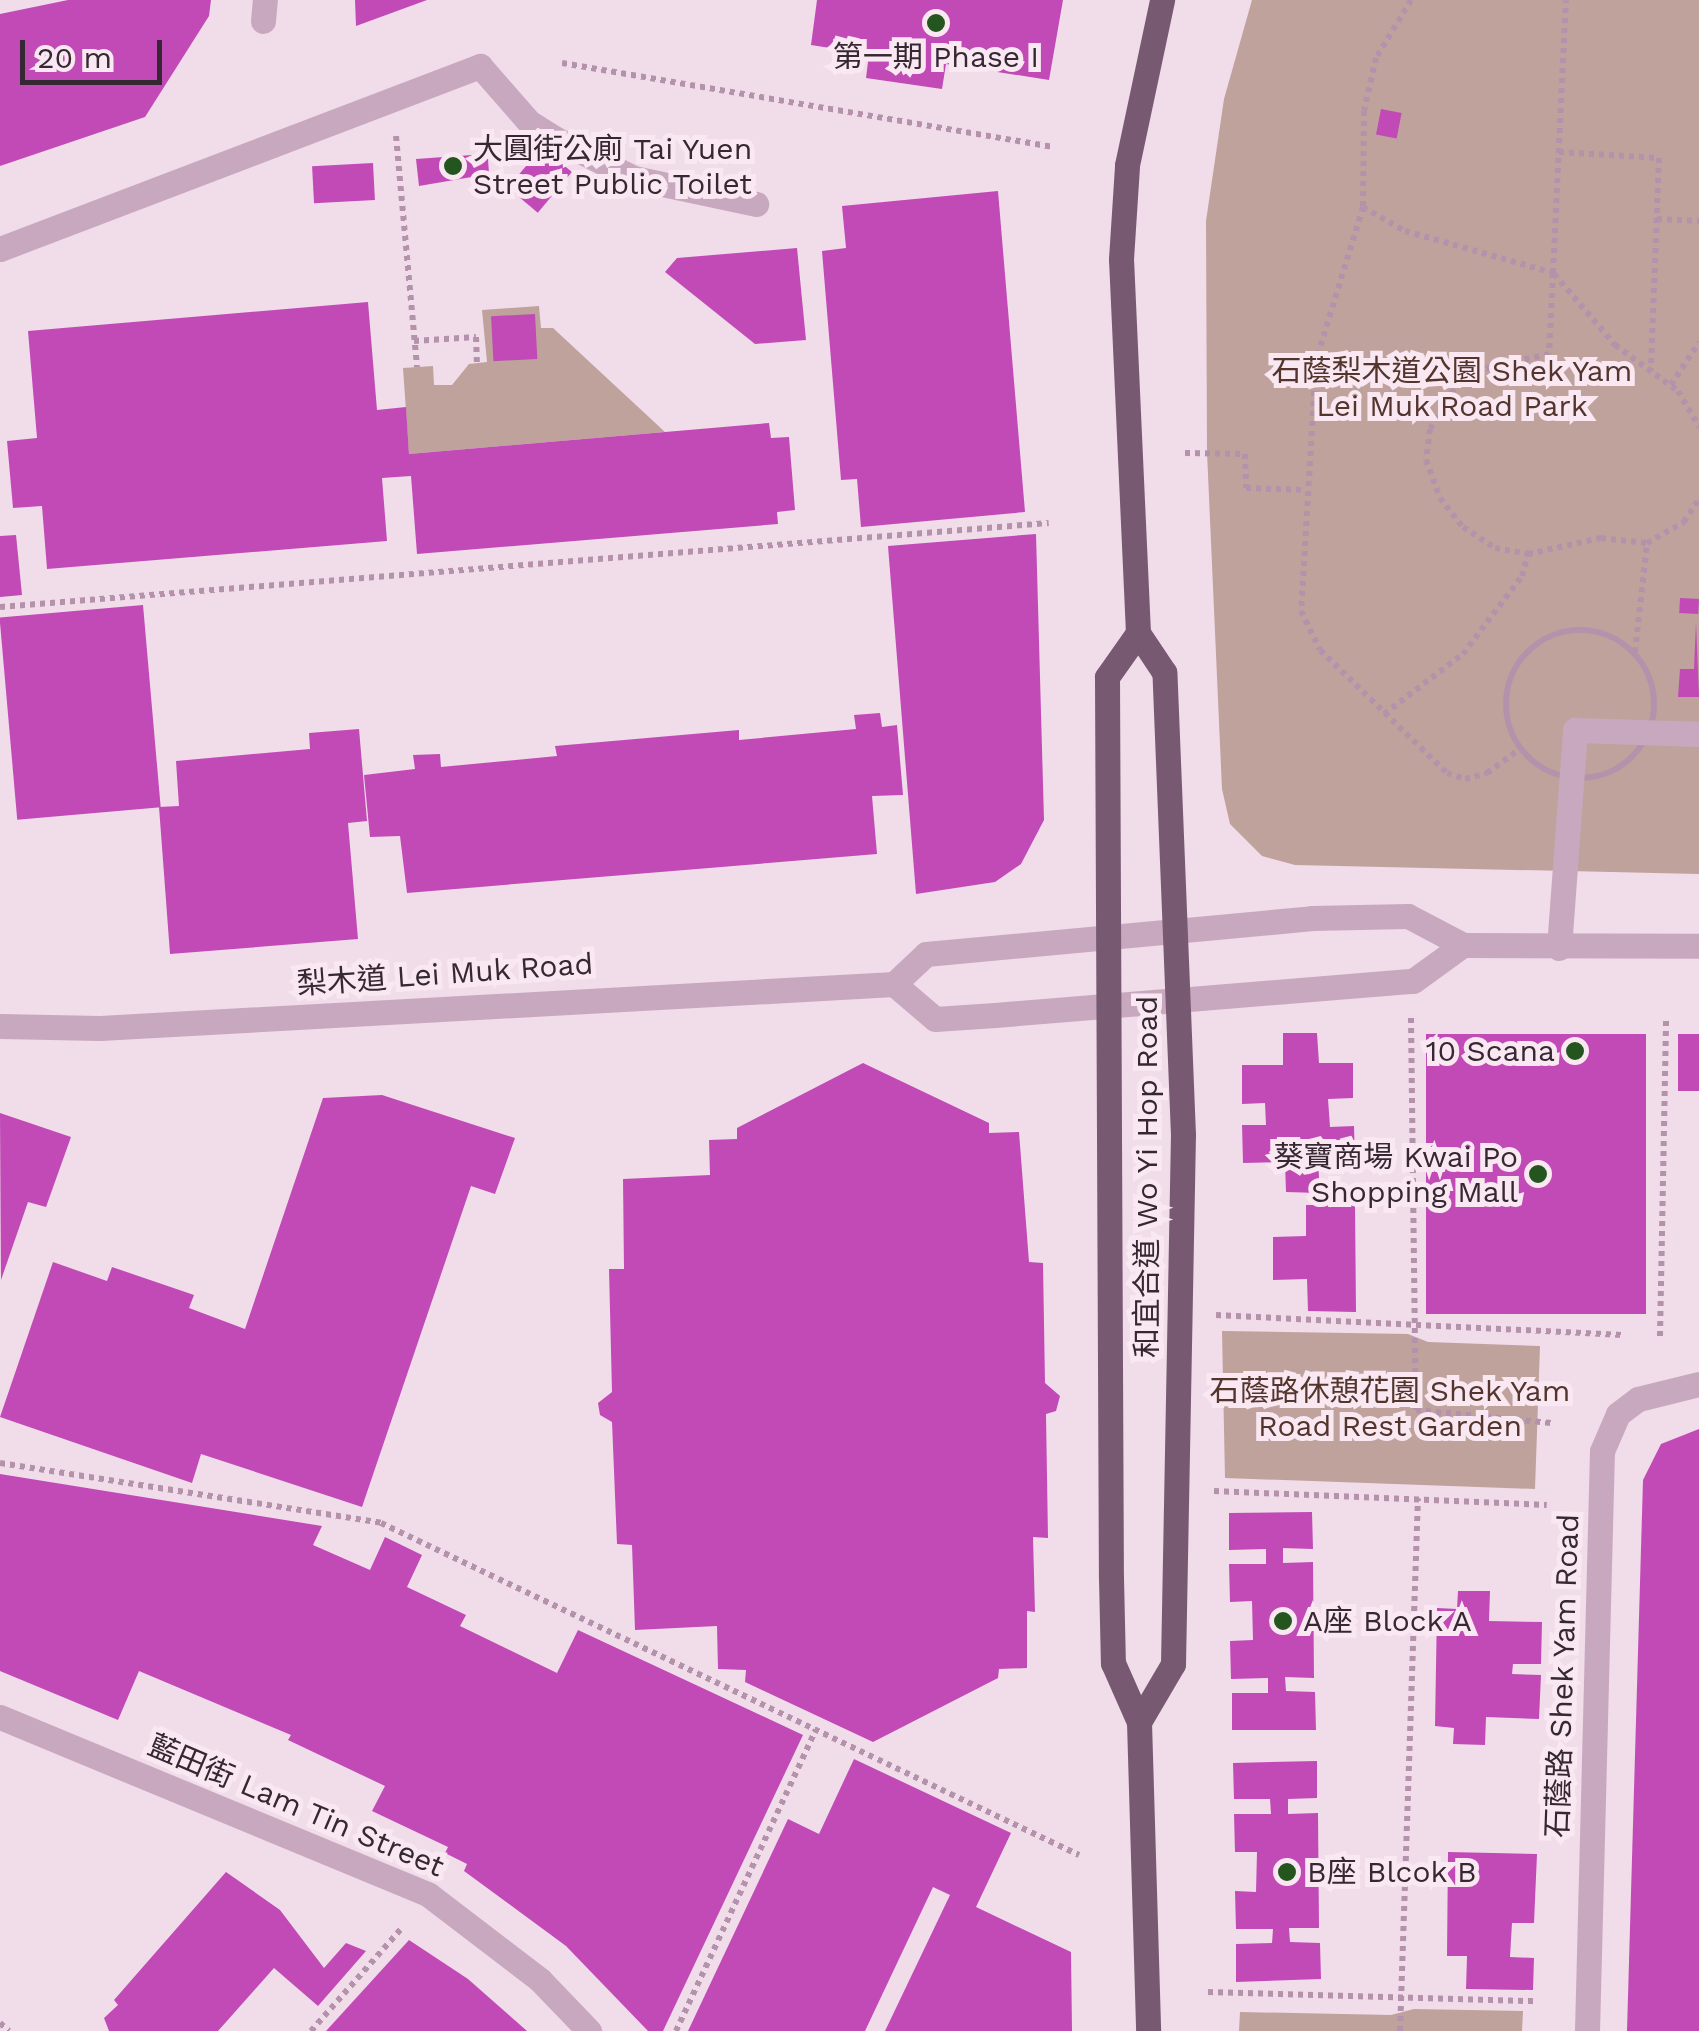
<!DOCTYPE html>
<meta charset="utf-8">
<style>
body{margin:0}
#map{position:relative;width:1699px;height:2031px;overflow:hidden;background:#f1dce9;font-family:"Work Sans","Noto Sans TC",sans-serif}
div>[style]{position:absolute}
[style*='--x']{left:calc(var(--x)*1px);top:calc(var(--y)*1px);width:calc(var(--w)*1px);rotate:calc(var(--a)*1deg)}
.green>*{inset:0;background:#bfa29c}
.building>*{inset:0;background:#c14ab7;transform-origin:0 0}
.path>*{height:6px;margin-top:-3px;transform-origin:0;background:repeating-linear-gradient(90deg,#b492ab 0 5px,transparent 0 10px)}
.path>.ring{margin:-3px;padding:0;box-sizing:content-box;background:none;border:6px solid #b492ab;border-radius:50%}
.minor>*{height:25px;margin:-12.5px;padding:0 12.5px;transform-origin:12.5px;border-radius:12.5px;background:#c8a8bf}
.major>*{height:25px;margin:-12.5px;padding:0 12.5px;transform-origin:12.5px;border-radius:12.5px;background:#775a72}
.dots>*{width:28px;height:28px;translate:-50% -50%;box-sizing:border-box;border:5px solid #f9e8f2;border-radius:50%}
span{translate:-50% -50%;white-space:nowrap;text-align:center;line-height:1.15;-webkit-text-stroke:10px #f9e8f2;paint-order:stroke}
.poi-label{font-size:30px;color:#362833}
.left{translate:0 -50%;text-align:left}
.right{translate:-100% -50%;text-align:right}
.park-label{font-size:30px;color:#53352d}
.street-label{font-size:30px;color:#362833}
.scale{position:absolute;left:20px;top:40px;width:142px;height:45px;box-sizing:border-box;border:5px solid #362833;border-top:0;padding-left:12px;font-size:30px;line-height:35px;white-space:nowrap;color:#362833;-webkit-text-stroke:8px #f9e8f2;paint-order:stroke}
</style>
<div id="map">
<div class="green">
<div style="clip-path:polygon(1252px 0,1699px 0,1699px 874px,1295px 865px,1262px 856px,1230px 824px,1222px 789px,1207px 452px,1206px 221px,1224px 99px)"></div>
<div style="clip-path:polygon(539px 306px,541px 328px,553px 328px,665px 432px,409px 454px,403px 368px,433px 366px,434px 385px,452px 385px,469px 364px,487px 362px,482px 310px)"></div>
<div style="clip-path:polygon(1222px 1331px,1408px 1334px,1428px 1342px,1540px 1346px,1535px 1489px,1225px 1478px)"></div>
<div style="clip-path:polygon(1414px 2009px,1523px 2011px,1522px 2031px,1239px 2031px,1240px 2012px,1391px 2015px)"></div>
</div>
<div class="building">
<div style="clip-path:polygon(68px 0,211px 0,209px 16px,145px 117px,0 166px,0 14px)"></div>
<div style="clip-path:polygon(355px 0,427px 0,356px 26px)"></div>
<div style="clip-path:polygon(817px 0,1063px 0,1049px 80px,946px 64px,942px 89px,866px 78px,869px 54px,811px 45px)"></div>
<div style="left:1381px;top:109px;width:21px;height:26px;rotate:11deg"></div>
<div style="left:542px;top:147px;width:39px;height:53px;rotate:40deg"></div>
<div style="clip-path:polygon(472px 155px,488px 159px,489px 174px,419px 186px,416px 159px)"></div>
<div style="left:373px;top:163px;width:37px;height:61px;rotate:87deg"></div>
<div style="clip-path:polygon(998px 191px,1025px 512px,861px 527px,857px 479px,841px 480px,822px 251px,846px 248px,842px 206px)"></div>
<div style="clip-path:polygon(797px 248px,806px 340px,755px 344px,665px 272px,677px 258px)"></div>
<div style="clip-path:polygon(368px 302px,377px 410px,406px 407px,409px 454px,769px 423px,771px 438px,789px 437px,795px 510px,777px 512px,778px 524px,417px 554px,411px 476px,382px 478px,387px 541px,47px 569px,42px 506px,13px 508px,7px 441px,37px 438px,28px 331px)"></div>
<div style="left:535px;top:314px;width:45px;height:44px;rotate:87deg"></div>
<div style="clip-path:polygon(1036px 534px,1044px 820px,1021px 864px,995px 882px,916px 894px,888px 546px)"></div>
<div style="clip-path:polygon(16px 535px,22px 595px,0 597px,0 536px)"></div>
<div style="left:1680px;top:598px;width:19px;height:15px;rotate:3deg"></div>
<div style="left:143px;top:605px;width:203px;height:144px;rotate:85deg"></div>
<div style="clip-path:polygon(1696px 622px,1699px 697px,1678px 697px,1680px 669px,1694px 669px)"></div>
<div style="clip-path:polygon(880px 713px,882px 727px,897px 725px,903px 795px,872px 796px,877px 854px,407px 893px,400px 836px,370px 837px,364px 775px,415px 769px,413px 755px,440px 754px,441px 767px,557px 756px,555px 746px,739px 730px,739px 740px,856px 729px,854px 715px)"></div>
<div style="clip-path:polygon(359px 729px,367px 821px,348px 823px,358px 939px,170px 954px,159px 807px,179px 806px,176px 761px,310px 749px,309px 733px)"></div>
<div style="clip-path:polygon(1283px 1033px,1317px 1033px,1319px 1063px,1353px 1063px,1353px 1098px,1328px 1099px,1330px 1127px,1354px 1126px,1355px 1161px,1318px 1161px,1320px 1193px,1286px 1192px,1285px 1162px,1243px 1163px,1242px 1125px,1266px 1125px,1265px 1103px,1242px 1104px,1242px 1065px,1283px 1065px)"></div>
<div style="left:1426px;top:1034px;width:220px;height:280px"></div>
<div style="left:1678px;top:1034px;width:21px;height:57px"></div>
<div style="clip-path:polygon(863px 1063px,989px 1123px,989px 1133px,1019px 1132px,1029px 1262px,1043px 1263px,1045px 1383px,1060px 1396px,1056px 1411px,1046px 1414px,1048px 1538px,1033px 1537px,1035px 1612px,1027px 1611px,1027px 1668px,999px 1669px,998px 1678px,873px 1742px,745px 1682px,746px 1670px,718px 1669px,717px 1626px,635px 1630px,632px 1545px,617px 1544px,612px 1422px,600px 1415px,598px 1403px,612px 1392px,609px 1269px,624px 1269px,623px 1179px,710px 1175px,709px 1140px,737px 1139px,737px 1128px)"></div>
<div style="clip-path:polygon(382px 1095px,515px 1138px,495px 1194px,471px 1186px,362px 1507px,201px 1454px,192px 1483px,0 1417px,53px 1262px,107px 1281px,112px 1267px,194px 1295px,189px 1308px,245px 1329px,323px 1098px)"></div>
<div style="clip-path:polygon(0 1113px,71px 1137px,46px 1207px,28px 1202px,1px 1280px)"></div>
<div style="clip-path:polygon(1306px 1205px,1355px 1205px,1356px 1312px,1308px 1311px,1307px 1279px,1273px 1280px,1273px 1237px,1306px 1236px)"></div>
<div style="clip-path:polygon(1699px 1429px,1699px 2031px,1627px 2031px,1643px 1480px,1661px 1444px)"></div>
<div style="clip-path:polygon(0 1474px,322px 1526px,313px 1545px,370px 1570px,385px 1537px,422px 1555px,407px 1587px,466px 1615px,460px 1626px,557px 1673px,578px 1630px,803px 1735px,663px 2031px,648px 2031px,566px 1946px,464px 1871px,467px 1864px,445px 1853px,448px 1847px,372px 1811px,385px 1786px,288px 1740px,291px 1735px,139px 1671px,118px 1720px,0 1671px)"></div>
<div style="clip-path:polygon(1312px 1512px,1313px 1549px,1283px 1548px,1283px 1563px,1313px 1562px,1314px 1678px,1285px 1677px,1286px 1691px,1315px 1692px,1316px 1730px,1232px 1730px,1232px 1693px,1268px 1693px,1268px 1678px,1231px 1679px,1230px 1641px,1253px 1640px,1252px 1601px,1230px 1602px,1229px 1564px,1266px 1564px,1266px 1549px,1229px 1550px,1229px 1513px)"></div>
<div style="clip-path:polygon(1458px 1591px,1490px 1591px,1489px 1621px,1542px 1622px,1541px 1664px,1513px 1664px,1512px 1674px,1541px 1675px,1539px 1719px,1486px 1717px,1485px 1745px,1453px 1744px,1454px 1728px,1435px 1726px,1437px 1608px,1457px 1609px)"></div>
<div style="clip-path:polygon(854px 1759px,1011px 1833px,976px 1907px,1071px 1952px,1072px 2031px,885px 2031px,950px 1895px,933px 1887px,865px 2031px,688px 2031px,788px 1819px,819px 1834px)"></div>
<div style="clip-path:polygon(1317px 1761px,1317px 1798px,1288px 1799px,1288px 1814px,1318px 1813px,1319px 1928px,1289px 1928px,1290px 1942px,1320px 1943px,1321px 1979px,1236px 1982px,1236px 1944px,1272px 1943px,1273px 1929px,1236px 1929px,1235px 1891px,1256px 1892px,1257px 1852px,1235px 1852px,1234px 1814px,1271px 1814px,1270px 1799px,1234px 1799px,1233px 1763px)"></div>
<div style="clip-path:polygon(1448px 1852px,1537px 1854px,1534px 1923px,1512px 1923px,1510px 1957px,1534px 1958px,1533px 1990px,1466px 1989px,1467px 1956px,1447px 1956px)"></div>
<div style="clip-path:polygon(226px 1872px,280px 1910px,324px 1968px,346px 1943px,366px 1951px,318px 2006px,274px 1968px,218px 2031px,109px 2031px,104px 2018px,118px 2005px,114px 2000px)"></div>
<div style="clip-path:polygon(409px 1940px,468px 1979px,527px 2031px,326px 2031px)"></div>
</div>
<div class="path">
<div style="--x:1411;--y:0;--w:68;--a:121.1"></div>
<div style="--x:1376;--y:58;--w:54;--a:102.8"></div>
<div style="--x:1364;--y:111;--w:96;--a:90.6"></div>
<div style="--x:1363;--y:207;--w:161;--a:107"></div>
<div style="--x:1316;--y:361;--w:250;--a:93.4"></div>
<div style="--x:1301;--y:611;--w:43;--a:64"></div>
<div style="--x:1320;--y:650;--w:177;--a:44.1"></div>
<div style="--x:1447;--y:773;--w:19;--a:18"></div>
<div style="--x:1465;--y:779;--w:23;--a:-15"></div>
<div style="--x:1487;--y:773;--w:42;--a:-36.3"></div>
<div style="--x:562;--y:63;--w:497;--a:9.7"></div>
<div style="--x:396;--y:136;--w:232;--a:84.8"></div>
<div style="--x:1559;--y:152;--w:100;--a:3.4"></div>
<div style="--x:1659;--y:158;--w:213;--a:92.2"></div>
<div style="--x:1363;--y:207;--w:48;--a:29.7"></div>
<div style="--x:1405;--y:231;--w:154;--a:15.8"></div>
<div style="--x:1553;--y:273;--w:273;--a:-87.3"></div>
<div style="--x:1657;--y:219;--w:42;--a:2.7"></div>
<div style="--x:1553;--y:273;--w:81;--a:92.8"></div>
<div style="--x:1549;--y:354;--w:73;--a:167.3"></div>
<div style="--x:1478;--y:370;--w:32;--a:141"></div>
<div style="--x:1453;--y:390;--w:45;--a:120.5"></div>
<div style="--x:1430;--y:429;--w:31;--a:97"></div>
<div style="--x:1426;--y:460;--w:40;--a:69.8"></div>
<div style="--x:1440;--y:498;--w:37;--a:52"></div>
<div style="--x:1463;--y:527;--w:38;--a:33"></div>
<div style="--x:1495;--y:548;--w:34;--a:10"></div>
<div style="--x:1528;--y:554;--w:75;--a:-12.4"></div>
<div style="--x:1601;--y:538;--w:46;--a:6.2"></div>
<div style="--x:1647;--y:543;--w:43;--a:-29.6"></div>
<div style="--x:1684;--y:522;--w:27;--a:-57"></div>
<div style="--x:1554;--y:274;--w:94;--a:49.3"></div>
<div style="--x:1615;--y:345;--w:78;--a:36.1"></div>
<div style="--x:1678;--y:391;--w:42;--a:59.7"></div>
<div style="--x:414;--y:341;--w:62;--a:-3.7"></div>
<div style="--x:476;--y:337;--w:26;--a:88"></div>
<div style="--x:1671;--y:385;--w:51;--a:-56.9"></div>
<div style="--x:1185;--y:453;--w:60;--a:1"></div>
<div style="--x:1245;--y:454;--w:34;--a:88"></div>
<div style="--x:1246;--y:488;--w:58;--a:2"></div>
<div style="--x:0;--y:607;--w:1052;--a:-4.58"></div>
<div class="ring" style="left:1506px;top:630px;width:142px;height:142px"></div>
<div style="--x:1635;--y:652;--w:110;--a:-83.7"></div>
<div style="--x:1384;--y:714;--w:99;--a:-37.2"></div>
<div style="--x:1463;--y:654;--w:98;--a:-52.9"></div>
<div style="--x:1522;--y:576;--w:23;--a:-75"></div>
<div style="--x:1411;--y:1018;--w:392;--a:89.3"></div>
<div style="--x:1416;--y:1410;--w:136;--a:5.5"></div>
<div style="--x:1216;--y:1315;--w:407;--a:2.8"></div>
<div style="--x:1660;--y:1336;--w:318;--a:-88.9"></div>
<div style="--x:0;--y:1463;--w:386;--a:8.9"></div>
<div style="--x:381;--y:1523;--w:773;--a:25.44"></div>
<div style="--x:1214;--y:1491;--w:333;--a:2.4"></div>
<div style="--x:1208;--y:1992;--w:329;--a:1.6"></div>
<div style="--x:0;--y:2023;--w:12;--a:42"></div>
<div style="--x:311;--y:2031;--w:136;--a:-48.6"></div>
<div style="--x:676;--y:2031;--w:332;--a:-65.1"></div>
<div style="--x:1400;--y:2031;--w:533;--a:-88.07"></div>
</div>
<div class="minor">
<div style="--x:263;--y:21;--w:21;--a:-85"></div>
<div style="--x:0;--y:249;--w:514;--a:-20.87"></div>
<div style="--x:480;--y:66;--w:74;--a:48.8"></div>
<div style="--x:529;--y:122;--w:34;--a:32"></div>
<div style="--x:558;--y:140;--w:85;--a:26.6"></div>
<div style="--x:634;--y:178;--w:125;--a:12"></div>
<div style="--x:1559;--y:948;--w:219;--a:-85.8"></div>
<div style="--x:1575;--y:730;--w:124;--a:1.8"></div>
<div style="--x:894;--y:984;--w:54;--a:40.5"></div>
<div style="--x:935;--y:1019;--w:60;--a:-3.8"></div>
<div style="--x:995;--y:1015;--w:419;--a:-4.7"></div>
<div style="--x:1413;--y:981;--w:62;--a:-35.8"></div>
<div style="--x:0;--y:1026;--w:100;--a:1.1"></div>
<div style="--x:100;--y:1028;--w:795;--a:-3.17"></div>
<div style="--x:894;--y:984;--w:44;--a:-43.2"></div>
<div style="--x:926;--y:954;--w:388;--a:-5.3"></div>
<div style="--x:1312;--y:918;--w:96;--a:-1.2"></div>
<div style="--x:1408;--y:916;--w:62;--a:27.8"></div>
<div style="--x:1463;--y:945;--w:236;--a:0.2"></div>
<div style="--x:0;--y:1717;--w:464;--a:22.5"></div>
<div style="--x:429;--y:1895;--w:140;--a:37.4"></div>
<div style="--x:540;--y:1980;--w:71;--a:46.1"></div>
<div style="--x:1587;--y:2031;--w:580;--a:-88.52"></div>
<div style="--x:1602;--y:1451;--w:40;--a:-66.6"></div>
<div style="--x:1618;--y:1414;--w:25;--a:-37"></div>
<div style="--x:1638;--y:1399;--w:63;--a:-13.8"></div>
</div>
<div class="major">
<div style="--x:1138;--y:633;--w:54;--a:125.2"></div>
<div style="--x:1107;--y:677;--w:901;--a:89.75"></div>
<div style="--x:1111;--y:1578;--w:85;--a:88.7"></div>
<div style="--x:1113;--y:1663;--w:64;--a:66.2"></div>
<div style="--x:1139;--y:1722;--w:309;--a:88.3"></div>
<div style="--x:1139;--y:1722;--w:67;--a:-59.6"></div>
<div style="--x:1173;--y:1664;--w:529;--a:-88.92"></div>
<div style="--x:1183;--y:1135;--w:463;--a:-92.3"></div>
<div style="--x:1164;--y:672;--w:47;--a:-123.7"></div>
<div style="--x:1138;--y:633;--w:374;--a:-92.6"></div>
<div style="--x:1121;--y:259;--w:94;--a:-86.3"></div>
<div style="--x:1127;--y:165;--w:169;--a:-78"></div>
</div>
<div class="dots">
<div style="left:936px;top:23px;background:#24551f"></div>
<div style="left:453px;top:166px;background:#24551f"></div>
<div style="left:1575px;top:1051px;background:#24551f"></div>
<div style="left:1538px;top:1174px;background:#24551f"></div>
<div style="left:1283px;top:1621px;background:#24551f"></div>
<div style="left:1287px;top:1872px;background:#24551f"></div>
</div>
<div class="poi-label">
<span style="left:936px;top:57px">第一期 Phase I</span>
<span class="left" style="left:473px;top:166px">大圓街公廁 Tai Yuen<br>Street Public Toilet</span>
<span class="right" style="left:1555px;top:1051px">10 Scana</span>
<span class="right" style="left:1518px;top:1174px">葵寶商場 Kwai Po<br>Shopping Mall</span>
<span class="left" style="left:1303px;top:1621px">A座 Block A</span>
<span class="left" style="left:1307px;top:1872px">B座 Blcok B</span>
</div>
<div class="park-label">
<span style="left:1452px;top:388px">石蔭梨木道公園 Shek Yam<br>Lei Muk Road Park</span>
<span style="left:1390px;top:1408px">石蔭路休憩花園 Shek Yam<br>Road Rest Garden</span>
</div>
<div class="street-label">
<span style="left:445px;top:974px;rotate:-4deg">梨木道 Lei Muk Road</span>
<span style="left:1147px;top:1177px;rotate:-90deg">和宜合道 Wo Yi Hop Road</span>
<span style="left:1563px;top:1676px;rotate:-88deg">石蔭路 Shek Yam Road</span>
<span style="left:296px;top:1806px;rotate:23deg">藍田街 Lam Tin Street</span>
</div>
<div class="scale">20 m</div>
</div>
